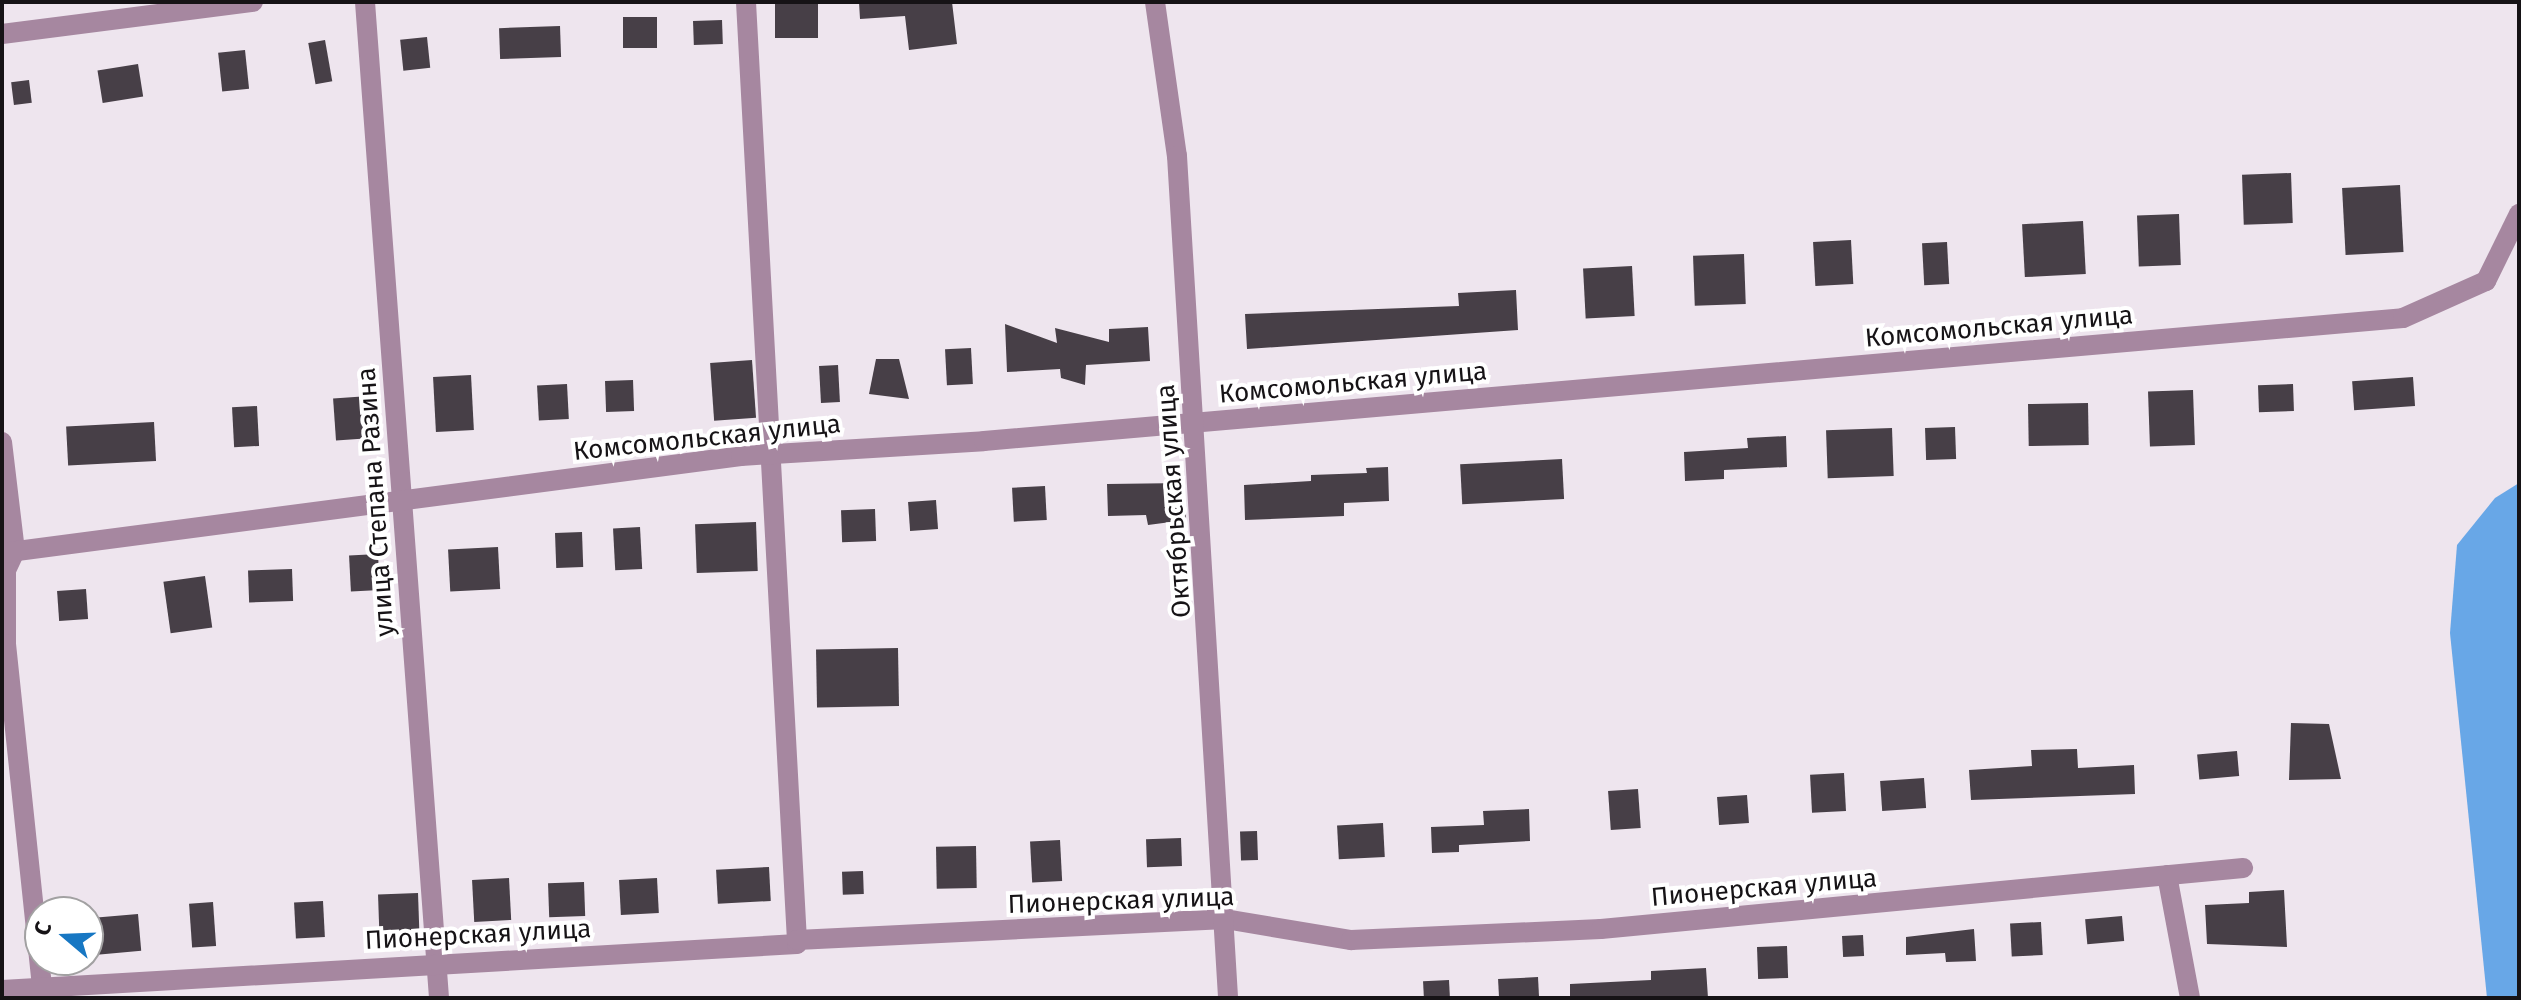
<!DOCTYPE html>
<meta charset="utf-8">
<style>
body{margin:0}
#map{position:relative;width:2521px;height:1000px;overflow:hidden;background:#eee5ee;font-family:"Fira Sans",sans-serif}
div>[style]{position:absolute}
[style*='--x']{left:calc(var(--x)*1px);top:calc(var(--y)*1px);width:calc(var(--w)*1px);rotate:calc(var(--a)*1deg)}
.water>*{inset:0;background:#68a7e7}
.building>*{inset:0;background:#473f47;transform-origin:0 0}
.minor>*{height:20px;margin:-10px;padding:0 10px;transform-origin:10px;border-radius:10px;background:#a687a0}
.tertiary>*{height:20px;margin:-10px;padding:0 10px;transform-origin:10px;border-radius:10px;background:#a687a0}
span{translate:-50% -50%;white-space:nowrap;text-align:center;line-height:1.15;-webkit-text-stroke:8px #fff;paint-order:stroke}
.street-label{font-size:26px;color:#161316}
.frame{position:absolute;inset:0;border:4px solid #161316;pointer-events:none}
.north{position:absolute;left:24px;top:896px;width:80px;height:80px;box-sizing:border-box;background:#fff;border:2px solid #a2a1a2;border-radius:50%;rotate:289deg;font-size:22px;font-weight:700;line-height:32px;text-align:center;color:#161316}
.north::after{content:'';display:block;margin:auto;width:28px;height:36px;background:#1777c3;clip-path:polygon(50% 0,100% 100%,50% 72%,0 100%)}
</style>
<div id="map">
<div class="water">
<div style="clip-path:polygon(2519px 483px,2519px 998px,2487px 998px,2450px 633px,2457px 545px,2495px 498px)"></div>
</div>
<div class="building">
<div style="left:775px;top:2px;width:43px;height:36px"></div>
<div style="clip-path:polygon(859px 2px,952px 2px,957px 44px,909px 50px,905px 16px,860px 19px)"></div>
<div style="left:623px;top:17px;width:34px;height:31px"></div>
<div style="left:722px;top:20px;width:24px;height:29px;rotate:88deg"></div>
<div style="left:560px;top:26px;width:31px;height:61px;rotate:88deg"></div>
<div style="left:427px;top:37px;width:31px;height:27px;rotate:84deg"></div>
<div style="left:325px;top:40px;width:42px;height:17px;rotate:80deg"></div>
<div style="left:245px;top:50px;width:39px;height:27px;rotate:84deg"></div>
<div style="left:138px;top:64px;width:33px;height:41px;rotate:81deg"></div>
<div style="left:29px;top:80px;width:23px;height:18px;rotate:83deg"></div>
<div style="left:2291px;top:173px;width:50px;height:49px;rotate:88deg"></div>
<div style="left:2400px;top:185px;width:67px;height:58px;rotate:87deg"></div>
<div style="left:2179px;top:214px;width:51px;height:42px;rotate:88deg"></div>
<div style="left:2083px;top:221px;width:53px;height:61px;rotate:87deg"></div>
<div style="left:1851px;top:240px;width:44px;height:38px;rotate:87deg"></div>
<div style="left:1947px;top:242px;width:42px;height:25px;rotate:87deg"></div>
<div style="left:1744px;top:254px;width:50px;height:51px;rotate:88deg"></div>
<div style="left:1632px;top:266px;width:50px;height:49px;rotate:87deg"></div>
<div style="clip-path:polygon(1516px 290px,1518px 330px,1247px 349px,1245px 314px,1459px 306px,1458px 293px)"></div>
<div style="clip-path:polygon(1005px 324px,1057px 343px,1055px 328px,1109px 342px,1109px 329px,1148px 327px,1150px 361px,1086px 365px,1085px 385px,1061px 378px,1060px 369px,1007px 372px)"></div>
<div style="left:971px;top:348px;width:36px;height:26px;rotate:87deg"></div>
<div style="clip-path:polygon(876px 359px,899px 359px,909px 399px,869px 394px)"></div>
<div style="left:752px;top:360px;width:58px;height:42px;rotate:86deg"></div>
<div style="left:838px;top:365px;width:37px;height:19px;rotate:87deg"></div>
<div style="left:471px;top:375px;width:55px;height:38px;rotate:87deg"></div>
<div style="left:2413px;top:377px;width:29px;height:61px;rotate:86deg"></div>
<div style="left:633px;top:380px;width:31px;height:28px;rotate:88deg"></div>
<div style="left:567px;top:384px;width:35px;height:30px;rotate:87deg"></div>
<div style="left:2293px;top:384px;width:27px;height:35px;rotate:88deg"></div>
<div style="left:2193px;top:390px;width:55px;height:45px;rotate:88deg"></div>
<div style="left:369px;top:396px;width:42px;height:36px;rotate:86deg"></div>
<div style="left:2088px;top:403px;width:42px;height:60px;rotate:89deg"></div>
<div style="left:257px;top:406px;width:40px;height:25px;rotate:87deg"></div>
<div style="left:154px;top:422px;width:39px;height:88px;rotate:87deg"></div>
<div style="left:1955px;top:427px;width:32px;height:30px;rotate:88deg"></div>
<div style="left:1892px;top:428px;width:48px;height:66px;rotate:88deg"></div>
<div style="clip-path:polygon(1786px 436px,1787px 467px,1724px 470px,1724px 479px,1685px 481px,1684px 452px,1748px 448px,1747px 438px)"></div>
<div style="left:1562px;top:459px;width:40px;height:102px;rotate:87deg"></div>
<div style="clip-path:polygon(1388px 467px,1389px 501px,1344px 503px,1344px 516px,1245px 520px,1244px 485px,1311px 481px,1311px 475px,1367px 473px,1366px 468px)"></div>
<div style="clip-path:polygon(1184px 483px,1186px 520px,1148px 525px,1146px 515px,1108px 516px,1107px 484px)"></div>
<div style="left:1045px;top:486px;width:34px;height:33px;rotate:87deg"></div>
<div style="left:936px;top:500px;width:29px;height:28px;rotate:86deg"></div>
<div style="left:875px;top:509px;width:32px;height:34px;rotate:88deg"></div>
<div style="left:756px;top:522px;width:49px;height:61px;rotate:88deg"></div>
<div style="left:640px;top:527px;width:42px;height:27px;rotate:87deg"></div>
<div style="left:582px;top:532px;width:35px;height:27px;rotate:88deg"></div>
<div style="left:498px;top:547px;width:42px;height:50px;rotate:87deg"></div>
<div style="left:378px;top:554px;width:36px;height:29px;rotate:87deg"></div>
<div style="left:292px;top:569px;width:32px;height:44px;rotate:88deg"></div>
<div style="left:205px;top:576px;width:52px;height:42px;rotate:82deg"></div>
<div style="left:86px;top:589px;width:30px;height:29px;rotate:86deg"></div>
<div style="left:898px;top:648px;width:58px;height:82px;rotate:89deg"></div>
<div style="clip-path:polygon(2291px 723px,2329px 724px,2341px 779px,2289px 780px)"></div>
<div style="clip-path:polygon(2077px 749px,2078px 768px,2134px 765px,2135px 794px,1971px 800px,1969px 770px,2032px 766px,2031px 750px)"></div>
<div style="left:2237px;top:751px;width:25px;height:40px;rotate:85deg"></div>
<div style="left:1844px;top:773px;width:38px;height:34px;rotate:87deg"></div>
<div style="left:1924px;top:778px;width:30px;height:44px;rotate:86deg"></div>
<div style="left:1638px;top:789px;width:39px;height:30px;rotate:86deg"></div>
<div style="left:1747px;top:795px;width:28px;height:30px;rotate:86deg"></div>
<div style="clip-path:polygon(1529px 809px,1530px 841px,1459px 845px,1459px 852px,1432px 853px,1431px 827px,1484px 825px,1483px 811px)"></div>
<div style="left:1383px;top:823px;width:34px;height:46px;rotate:87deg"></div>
<div style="left:1257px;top:831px;width:29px;height:17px;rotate:88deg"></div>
<div style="left:1181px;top:838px;width:28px;height:35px;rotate:88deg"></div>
<div style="left:1060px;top:840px;width:41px;height:30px;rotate:87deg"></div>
<div style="left:976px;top:846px;width:42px;height:40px;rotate:89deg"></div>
<div style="left:769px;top:867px;width:34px;height:53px;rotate:87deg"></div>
<div style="left:863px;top:871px;width:23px;height:21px;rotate:88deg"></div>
<div style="left:509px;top:878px;width:42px;height:37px;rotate:87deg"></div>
<div style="left:657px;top:878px;width:35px;height:38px;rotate:87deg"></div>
<div style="left:584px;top:882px;width:34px;height:36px;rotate:88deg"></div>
<div style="clip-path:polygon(2284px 890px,2287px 947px,2207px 944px,2205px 905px,2249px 903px,2249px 892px)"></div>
<div style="left:418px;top:893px;width:37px;height:40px;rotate:88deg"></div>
<div style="left:323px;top:901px;width:36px;height:29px;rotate:87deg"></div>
<div style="left:213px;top:902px;width:44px;height:24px;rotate:86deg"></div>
<div style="left:138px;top:914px;width:37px;height:47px;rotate:85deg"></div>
<div style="left:2122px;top:916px;width:25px;height:37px;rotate:85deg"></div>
<div style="left:2041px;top:922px;width:33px;height:31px;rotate:87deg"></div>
<div style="clip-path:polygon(1974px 929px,1976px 961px,1946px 962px,1945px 953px,1906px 955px,1906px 937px)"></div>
<div style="left:1863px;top:935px;width:21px;height:21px;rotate:87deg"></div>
<div style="left:1787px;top:946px;width:32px;height:30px;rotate:88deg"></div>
<div style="clip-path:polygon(1706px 968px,1708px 998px,1570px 998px,1570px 984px,1651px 980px,1651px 971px)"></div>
<div style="left:1538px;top:977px;width:21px;height:40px;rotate:87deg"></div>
<div style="left:1449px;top:980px;width:18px;height:26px;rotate:87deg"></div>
</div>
<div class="minor">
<div style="--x:365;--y:2;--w:999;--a:85.75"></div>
<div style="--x:746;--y:2;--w:939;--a:86.89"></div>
<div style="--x:2;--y:34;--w:253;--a:-7.3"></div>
<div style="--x:2;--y:442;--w:110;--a:83.2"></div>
<div style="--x:15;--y:551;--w:21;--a:115"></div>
<div style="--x:6;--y:570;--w:74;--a:90"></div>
<div style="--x:6;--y:644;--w:346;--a:84"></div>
<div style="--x:2;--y:553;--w:745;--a:-7.48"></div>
<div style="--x:741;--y:456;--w:243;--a:-3.5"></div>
<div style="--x:984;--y:441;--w:1424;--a:-4.95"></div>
<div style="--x:2403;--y:318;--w:91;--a:-24"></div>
<div style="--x:2486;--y:281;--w:75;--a:-63.8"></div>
<div style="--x:2167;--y:875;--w:125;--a:79.4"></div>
<div style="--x:2;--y:990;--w:796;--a:-3.31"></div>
<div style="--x:797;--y:944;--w:4;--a:-90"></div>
<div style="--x:797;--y:940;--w:429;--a:-2.8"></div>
<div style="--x:1225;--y:919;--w:128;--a:9.5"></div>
<div style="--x:1351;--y:940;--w:250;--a:-2.5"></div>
<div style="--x:1601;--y:929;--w:645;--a:-5.43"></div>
</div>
<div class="tertiary">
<div style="--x:1155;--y:2;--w:156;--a:81.9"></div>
<div style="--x:1177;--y:156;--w:844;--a:86.53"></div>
</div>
<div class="street-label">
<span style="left:1999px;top:327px;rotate:-5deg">Комсомольская улица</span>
<span style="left:1353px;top:383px;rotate:-5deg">Комсомольская улица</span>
<span style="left:707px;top:438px;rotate:-6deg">Комсомольская улица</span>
<span style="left:1174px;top:501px;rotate:-94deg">Октябрьская улица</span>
<span style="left:376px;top:502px;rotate:-94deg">улица Степана Разина</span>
<span style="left:1764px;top:888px;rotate:-5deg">Пионерская улица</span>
<span style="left:1121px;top:901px;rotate:-2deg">Пионерская улица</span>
<span style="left:478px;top:935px;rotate:-3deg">Пионерская улица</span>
</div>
<div class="frame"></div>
<div class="north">С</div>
</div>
